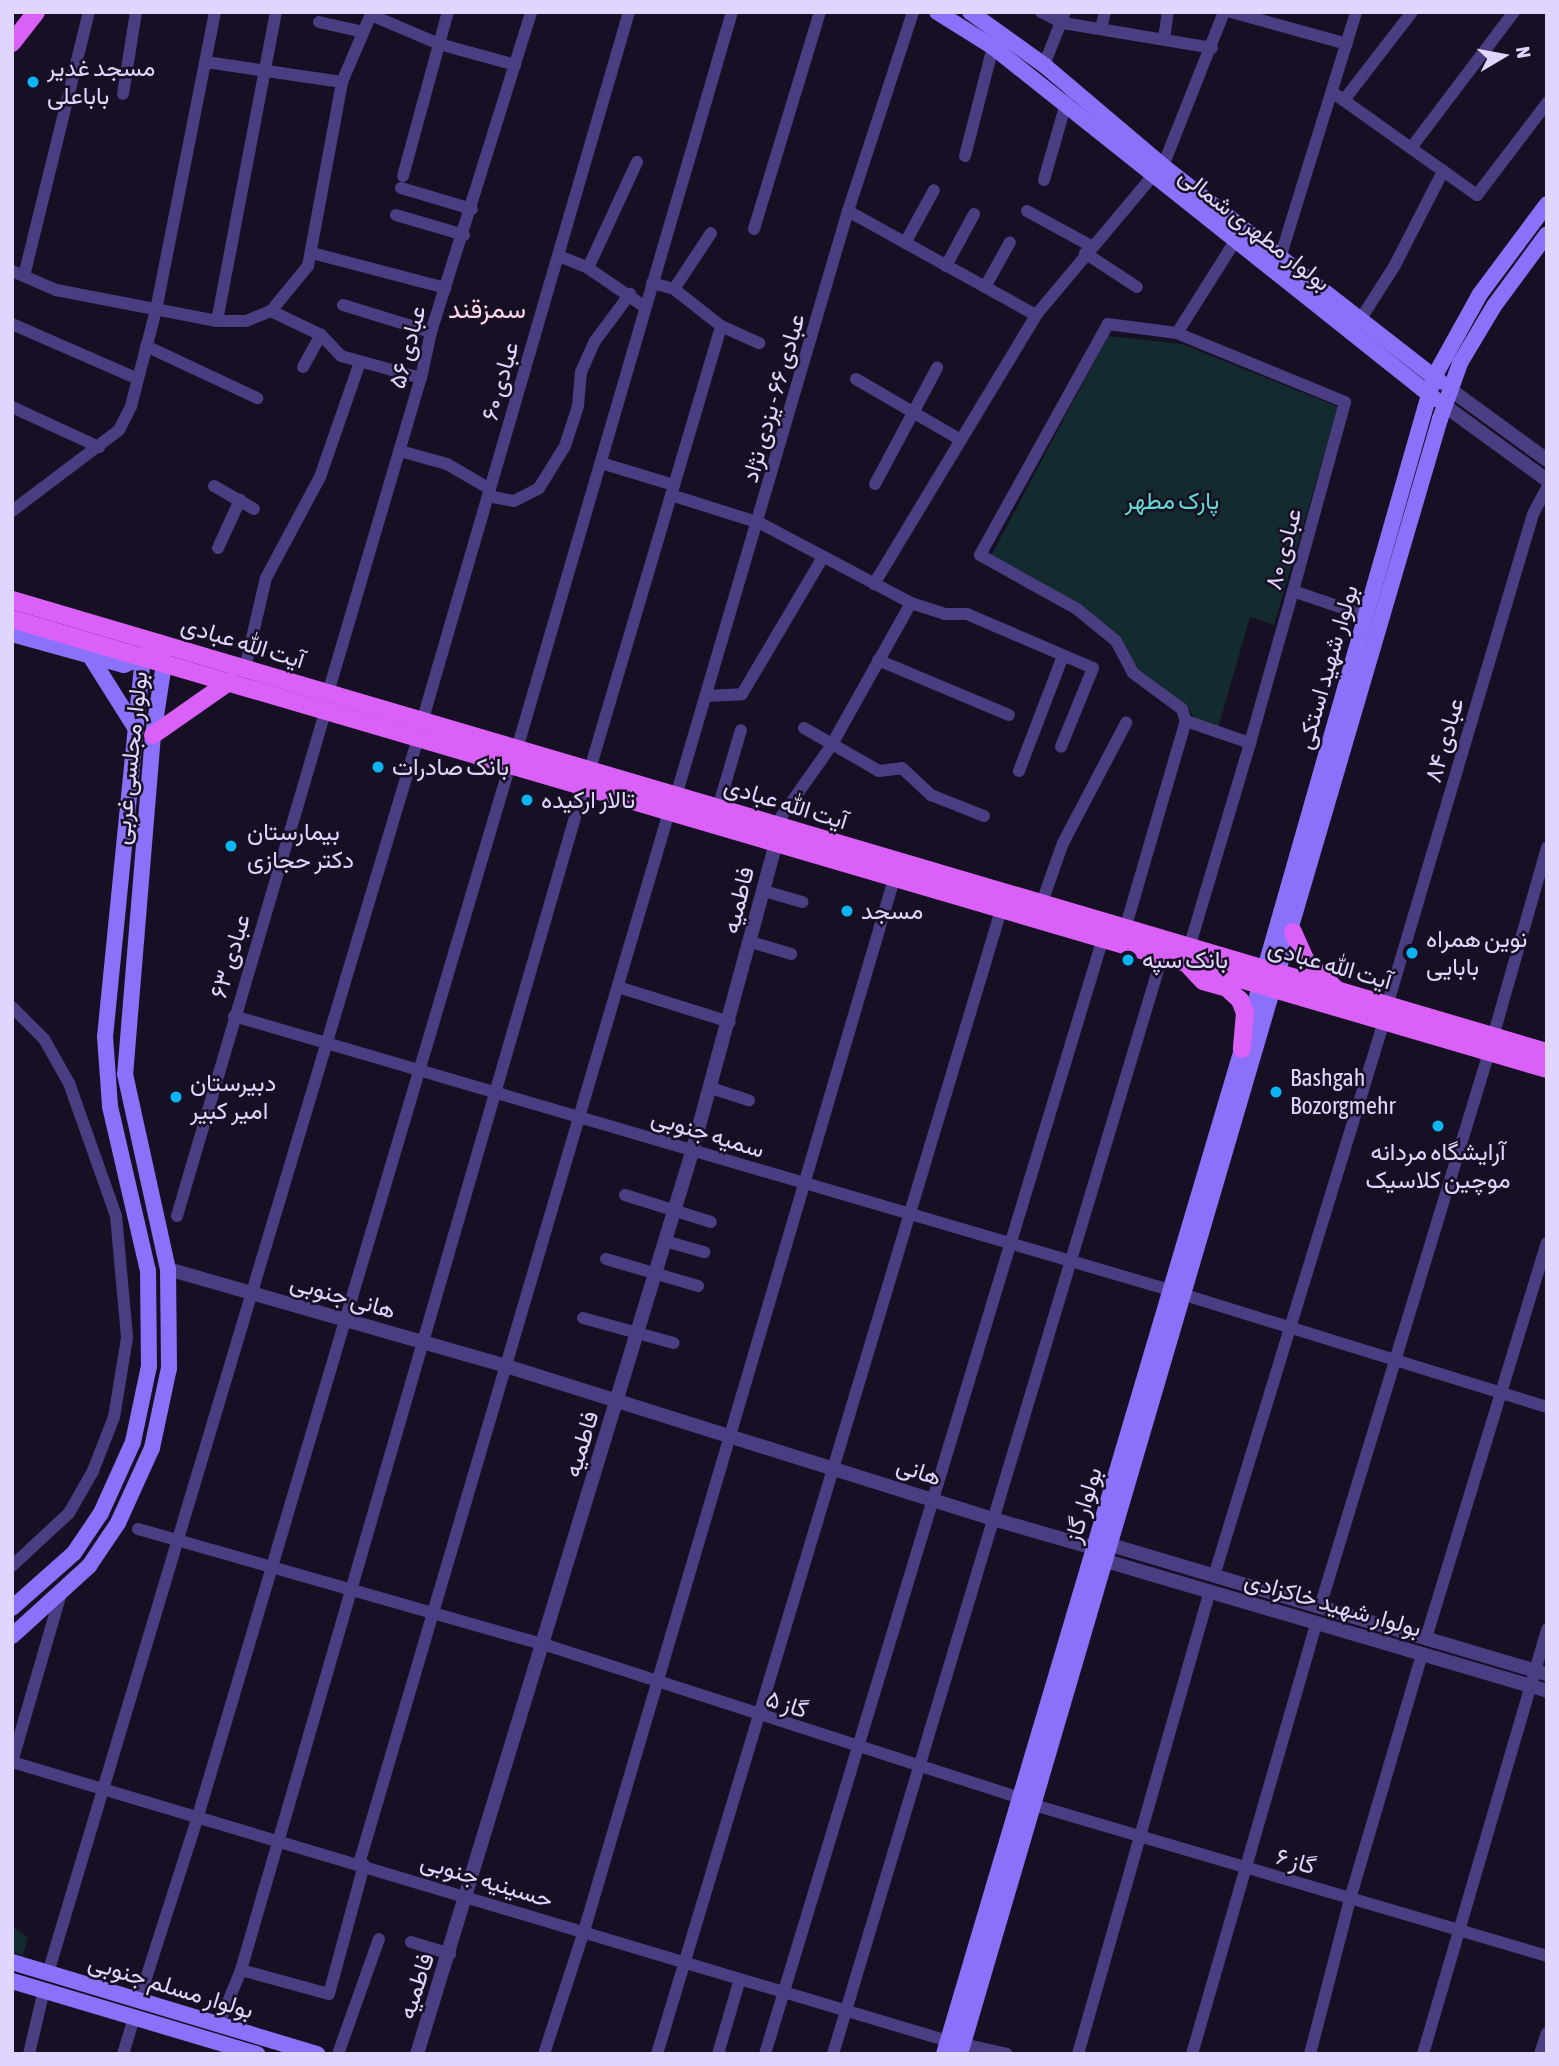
<!DOCTYPE html>
<meta charset="utf-8">
<style>
body{margin:0}
#map{position:relative;width:1559px;height:2066px;overflow:hidden;background:#171024;font-family:"Asap Condensed",Vazirmatn,sans-serif}
div>[style]{position:absolute}
[style*='--x']{left:calc(var(--x)*1px);top:calc(var(--y)*1px);width:calc(var(--w)*1px);rotate:calc(var(--a)*1deg)}
.green>*{inset:0;background:#132a2e}
.minor>*{height:12px;margin:-6px;padding:0 6px;transform-origin:6px;border-radius:6px;background:#4b3d81}
.tertiary>*{height:14px;margin:-7px;padding:0 7px;transform-origin:7px;border-radius:7px;background:#4b3d81}
.secondary>*{height:16px;margin:-8px;padding:0 8px;transform-origin:8px;border-radius:8px;background:#8b70f9}
.primary>*{height:18px;margin:-9px;padding:0 9px;transform-origin:9px;border-radius:9px;background:#da61f8}
.dots>*{width:19px;height:19px;translate:-50% -50%;box-sizing:border-box;border:4px solid #171024;border-radius:50%}
span{translate:-50% -50%;white-space:nowrap;text-align:center;line-height:1.15;-webkit-text-stroke:5px #171024;paint-order:stroke}
.poi-label{font-size:24px;color:#e0d5fd}
.left{translate:0 -50%;text-align:left}
.street-label{font-size:24px;color:#e0d5fd}
.park-label{font-size:24px;color:#64dad1}
.neighbourhood-label{font-size:26px;color:#fdd7e9}
.frame{position:absolute;inset:0;border:14px solid #e0d5fd;pointer-events:none}
.north{position:absolute;left:1468px;top:21px;width:70px;height:70px;-webkit-text-stroke:5px #171024;paint-order:stroke;rotate:80deg;font-size:19px;font-weight:700;line-height:28px;text-align:center;color:#e0d5fd}
.north::after{content:'';display:block;margin:auto;width:24px;height:32px;background:#e0d5fd;clip-path:polygon(50% 0,100% 100%,50% 72%,0 100%)}
</style>
<div id="map">
<div class="green">
<div style="clip-path:polygon(1108px 336px,1182px 344px,1338px 407px,1274px 625px,1250px 617px,1218px 728px,1196px 721px,1186px 705px,1140px 673px,1122px 641px,1083px 606px,991px 556px)"></div>
<div style="clip-path:polygon(12px 1926px,28px 1937px,23px 1955px,12px 1952px)"></div>
</div>
<div class="minor">
<div style="--x:1041;--y:12;--w:25;--a:27"></div>
<div style="--x:1063;--y:23;--w:151;--a:9.5"></div>
<div style="--x:1231;--y:12;--w:120;--a:15.4"></div>
<div style="--x:371;--y:15;--w:74;--a:23.1"></div>
<div style="--x:439;--y:44;--w:79;--a:15.4"></div>
<div style="--x:319;--y:22;--w:45;--a:12.8"></div>
<div style="--x:1101;--y:29;--w:17;--a:-77"></div>
<div style="--x:1164;--y:39;--w:27;--a:-82"></div>
<div style="--x:206;--y:62;--w:137;--a:8.4"></div>
<div style="--x:1044;--y:65;--w:57;--a:-68.4"></div>
<div style="--x:1332;--y:92;--w:178;--a:35.4"></div>
<div style="--x:1477;--y:195;--w:116;--a:-52.7"></div>
<div style="--x:123;--y:94;--w:83;--a:-81"></div>
<div style="--x:1344;--y:100;--w:111;--a:-52.3"></div>
<div style="--x:1411;--y:148;--w:171;--a:-52.9"></div>
<div style="--x:965;--y:156;--w:113;--a:-75.6"></div>
<div style="--x:1163;--y:166;--w:166;--a:-68.4"></div>
<div style="--x:403;--y:176;--w:170;--a:-74.7"></div>
<div style="--x:1044;--y:180;--w:83;--a:-74"></div>
<div style="--x:401;--y:188;--w:74;--a:16.5"></div>
<div style="--x:848;--y:211;--w:215;--a:29"></div>
<div style="--x:1027;--y:211;--w:73;--a:28.7"></div>
<div style="--x:396;--y:215;--w:71;--a:16.4"></div>
<div style="--x:754;--y:229;--w:227;--a:-73.1"></div>
<div style="--x:905;--y:243;--w:60;--a:-61.3"></div>
<div style="--x:312;--y:253;--w:138;--a:14.7"></div>
<div style="--x:1085;--y:253;--w:62;--a:33.2"></div>
<div style="--x:559;--y:256;--w:31;--a:22"></div>
<div style="--x:588;--y:268;--w:69;--a:34.4"></div>
<div style="--x:1280;--y:258;--w:257;--a:-72.8"></div>
<div style="--x:946;--y:266;--w:59;--a:-61.7"></div>
<div style="--x:588;--y:268;--w:117;--a:-65.2"></div>
<div style="--x:12;--y:271;--w:48;--a:23.4"></div>
<div style="--x:56;--y:290;--w:164;--a:10.9"></div>
<div style="--x:217;--y:321;--w:29;--a:0"></div>
<div style="--x:246;--y:321;--w:27;--a:-22"></div>
<div style="--x:271;--y:311;--w:58;--a:-50.6"></div>
<div style="--x:308;--y:266;--w:187;--a:-79.5"></div>
<div style="--x:342;--y:82;--w:76;--a:-66.8"></div>
<div style="--x:24;--y:276;--w:272;--a:-76.2"></div>
<div style="--x:652;--y:283;--w:23;--a:15"></div>
<div style="--x:674;--y:289;--w:60;--a:38.2"></div>
<div style="--x:721;--y:326;--w:42;--a:24.1"></div>
<div style="--x:985;--y:287;--w:51;--a:-60.9"></div>
<div style="--x:674;--y:289;--w:67;--a:-56.5"></div>
<div style="--x:343;--y:305;--w:92;--a:17.1"></div>
<div style="--x:271;--y:311;--w:55;--a:25.6"></div>
<div style="--x:321;--y:335;--w:29;--a:46"></div>
<div style="--x:341;--y:356;--w:83;--a:15.4"></div>
<div style="--x:1360;--y:320;--w:65;--a:-57.5"></div>
<div style="--x:1395;--y:265;--w:106;--a:-62.9"></div>
<div style="--x:217;--y:321;--w:315;--a:-79.2"></div>
<div style="--x:12;--y:324;--w:137;--a:23.6"></div>
<div style="--x:1177;--y:333;--w:107;--a:-57.7"></div>
<div style="--x:146;--y:346;--w:123;--a:25.1"></div>
<div style="--x:303;--y:367;--w:37;--a:-61"></div>
<div style="--x:856;--y:379;--w:121;--a:30.2"></div>
<div style="--x:12;--y:407;--w:96;--a:24.7"></div>
<div style="--x:400;--y:451;--w:49;--a:15.5"></div>
<div style="--x:447;--y:464;--w:50;--a:30.2"></div>
<div style="--x:601;--y:463;--w:76;--a:16.8"></div>
<div style="--x:875;--y:484;--w:132;--a:-61.9"></div>
<div style="--x:214;--y:486;--w:46;--a:29.9"></div>
<div style="--x:671;--y:495;--w:93;--a:17.5"></div>
<div style="--x:760;--y:523;--w:171;--a:27.9"></div>
<div style="--x:911;--y:603;--w:35;--a:18"></div>
<div style="--x:944;--y:614;--w:23;--a:0"></div>
<div style="--x:967;--y:614;--w:137;--a:23.2"></div>
<div style="--x:1093;--y:668;--w:85;--a:112.1"></div>
<div style="--x:488;--y:496;--w:26;--a:11"></div>
<div style="--x:514;--y:501;--w:28;--a:-27"></div>
<div style="--x:539;--y:488;--w:49;--a:-58.2"></div>
<div style="--x:565;--y:446;--w:42;--a:-72"></div>
<div style="--x:578;--y:406;--w:34;--a:-85"></div>
<div style="--x:581;--y:372;--w:34;--a:-66"></div>
<div style="--x:595;--y:341;--w:59;--a:-53.3"></div>
<div style="--x:12;--y:511;--w:134;--a:-37.1"></div>
<div style="--x:119;--y:430;--w:27;--a:-63"></div>
<div style="--x:131;--y:406;--w:99;--a:-75.4"></div>
<div style="--x:156;--y:310;--w:304;--a:-78.8"></div>
<div style="--x:218;--y:548;--w:53;--a:-65.4"></div>
<div style="--x:874;--y:584;--w:314;--a:-58.9"></div>
<div style="--x:1036;--y:315;--w:180;--a:-50"></div>
<div style="--x:1293;--y:591;--w:77;--a:18.9"></div>
<div style="--x:878;--y:660;--w:142;--a:22.8"></div>
<div style="--x:245;--y:668;--w:92;--a:-76.9"></div>
<div style="--x:266;--y:578;--w:115;--a:-61.9"></div>
<div style="--x:320;--y:477;--w:122;--a:-70.8"></div>
<div style="--x:328;--y:693;--w:328;--a:-73.6"></div>
<div style="--x:421;--y:378;--w:47;--a:-77.7"></div>
<div style="--x:431;--y:332;--w:335;--a:-72.6"></div>
<div style="--x:707;--y:696;--w:35;--a:-3"></div>
<div style="--x:742;--y:694;--w:159;--a:-59.4"></div>
<div style="--x:422;--y:722;--w:740;--a:-73.75"></div>
<div style="--x:804;--y:728;--w:86;--a:29.8"></div>
<div style="--x:879;--y:771;--w:23;--a:-7"></div>
<div style="--x:902;--y:768;--w:40;--a:43"></div>
<div style="--x:931;--y:795;--w:57;--a:21.6"></div>
<div style="--x:517;--y:749;--w:768;--a:-73.74"></div>
<div style="--x:590;--y:769;--w:462;--a:-73.5"></div>
<div style="--x:1019;--y:771;--w:123;--a:-69.1"></div>
<div style="--x:676;--y:796;--w:610;--a:-73.62"></div>
<div style="--x:848;--y:211;--w:209;--a:-71.9"></div>
<div style="--x:718;--y:808;--w:81;--a:-73.6"></div>
<div style="--x:781;--y:817;--w:87;--a:-54.8"></div>
<div style="--x:831;--y:746;--w:164;--a:-60.8"></div>
<div style="--x:764;--y:891;--w:40;--a:16"></div>
<div style="--x:1041;--y:905;--w:66;--a:-70.5"></div>
<div style="--x:1063;--y:843;--w:136;--a:-62.3"></div>
<div style="--x:1125;--y:929;--w:217;--a:-73.7"></div>
<div style="--x:751;--y:942;--w:42;--a:16.7"></div>
<div style="--x:1189;--y:948;--w:214;--a:-73.4"></div>
<div style="--x:1250;--y:743;--w:158;--a:-74.2"></div>
<div style="--x:1293;--y:591;--w:196;--a:-74.6"></div>
<div style="--x:1345;--y:402;--w:182;--a:-157.7"></div>
<div style="--x:1177;--y:333;--w:70;--a:-172.6"></div>
<div style="--x:1108;--y:324;--w:264;--a:119"></div>
<div style="--x:980;--y:555;--w:111;--a:29.1"></div>
<div style="--x:1077;--y:609;--w:50;--a:39.4"></div>
<div style="--x:1116;--y:641;--w:36;--a:62"></div>
<div style="--x:1133;--y:673;--w:61;--a:36.3"></div>
<div style="--x:1182;--y:709;--w:13;--a:72"></div>
<div style="--x:1186;--y:721;--w:68;--a:19"></div>
<div style="--x:618;--y:987;--w:117;--a:17.4"></div>
<div style="--x:1387;--y:1006;--w:513;--a:-73.47"></div>
<div style="--x:1533;--y:514;--w:30;--a:-62"></div>
<div style="--x:12;--y:1007;--w:45;--a:45"></div>
<div style="--x:44;--y:1039;--w:51;--a:60.4"></div>
<div style="--x:69;--y:1083;--w:141;--a:70.5"></div>
<div style="--x:116;--y:1216;--w:122;--a:84.8"></div>
<div style="--x:127;--y:1338;--w:80;--a:99.3"></div>
<div style="--x:114;--y:1417;--w:58;--a:111.3"></div>
<div style="--x:93;--y:1471;--w:48;--a:119.7"></div>
<div style="--x:69;--y:1513;--w:78;--a:137.1"></div>
<div style="--x:234;--y:1016;--w:975;--a:16.32"></div>
<div style="--x:1493;--y:1037;--w:197;--a:-74.1"></div>
<div style="--x:711;--y:1088;--w:40;--a:18"></div>
<div style="--x:625;--y:1195;--w:90;--a:17.4"></div>
<div style="--x:177;--y:1216;--w:528;--a:-73.62"></div>
<div style="--x:665;--y:1241;--w:41;--a:15.8"></div>
<div style="--x:606;--y:1259;--w:96;--a:16.4"></div>
<div style="--x:1185;--y:1295;--w:379;--a:17.2"></div>
<div style="--x:583;--y:1318;--w:94;--a:15.4"></div>
<div style="--x:138;--y:1529;--w:421;--a:15.9"></div>
<div style="--x:543;--y:1644;--w:501;--a:17.89"></div>
<div style="--x:1214;--y:1576;--w:580;--a:-72.97"></div>
<div style="--x:1320;--y:1607;--w:580;--a:-73.06"></div>
<div style="--x:1426;--y:1638;--w:413;--a:-73"></div>
<div style="--x:12;--y:1762;--w:977;--a:16.6"></div>
<div style="--x:12;--y:1762;--w:172;--a:-73.8"></div>
<div style="--x:1034;--y:1805;--w:535;--a:16.4"></div>
<div style="--x:359;--y:1864;--w:1097;--a:-73.58"></div>
<div style="--x:411;--y:1942;--w:41;--a:17.1"></div>
<div style="--x:241;--y:1970;--w:91;--a:15.3"></div>
<div style="--x:329;--y:1994;--w:134;--a:-74.8"></div>
<div style="--x:48;--y:1973;--w:1289;--a:-73.32"></div>
<div style="--x:139;--y:2000;--w:193;--a:-72.2"></div>
<div style="--x:198;--y:1816;--w:1096;--a:-73.47"></div>
<div style="--x:219;--y:2024;--w:58;--a:-67.8"></div>
<div style="--x:241;--y:1970;--w:1233;--a:-73.84"></div>
<div style="--x:963;--y:2044;--w:45;--a:12.8"></div>
<div style="--x:29;--y:2054;--w:66;--a:-76.8"></div>
<div style="--x:123;--y:2054;--w:39;--a:-73"></div>
<div style="--x:338;--y:2054;--w:122;--a:-70.4"></div>
<div style="--x:544;--y:2054;--w:129;--a:-72"></div>
<div style="--x:584;--y:1931;--w:1097;--a:-73.58"></div>
<div style="--x:657;--y:2054;--w:1195;--a:-73.26"></div>
<div style="--x:718;--y:2054;--w:78;--a:-73.7"></div>
<div style="--x:765;--y:2054;--w:1163;--a:-73.15"></div>
<div style="--x:833;--y:2054;--w:1145;--a:-73.31"></div>
<div style="--x:1078;--y:2054;--w:481;--a:-74.1"></div>
<div style="--x:1192;--y:2054;--w:448;--a:-73.9"></div>
<div style="--x:1310;--y:2054;--w:160;--a:-75.5"></div>
<div style="--x:1350;--y:1899;--w:255;--a:-73.6"></div>
<div style="--x:1423;--y:2054;--w:443;--a:-73.7"></div>
<div style="--x:1540;--y:2054;--w:22;--a:-72"></div>
</div>
<div class="tertiary">
<div style="--x:1451;--y:390;--w:119;--a:36.1"></div>
<div style="--x:1445;--y:406;--w:126;--a:36"></div>
<div style="--x:168;--y:1269;--w:352;--a:16"></div>
<div style="--x:506;--y:1366;--w:510;--a:17.44"></div>
<div style="--x:993;--y:1519;--w:105;--a:16"></div>
<div style="--x:1094;--y:1548;--w:17;--a:-10"></div>
<div style="--x:1111;--y:1545;--w:455;--a:16.5"></div>
<div style="--x:1097;--y:1551;--w:13;--a:48"></div>
<div style="--x:1106;--y:1561;--w:460;--a:16.4"></div>
<div style="--x:417;--y:2054;--w:943;--a:-73.04"></div>
<div style="--x:692;--y:1152;--w:320;--a:-74.8"></div>
</div>
<div class="secondary">
<div style="--x:937;--y:12;--w:66;--a:32"></div>
<div style="--x:993;--y:47;--w:565;--a:38.53"></div>
<div style="--x:970;--y:12;--w:91;--a:35.6"></div>
<div style="--x:1044;--y:65;--w:156;--a:40.3"></div>
<div style="--x:1163;--y:166;--w:351;--a:37.9"></div>
<div style="--x:12;--y:634;--w:116;--a:15.5"></div>
<div style="--x:124;--y:665;--w:21;--a:-23"></div>
<div style="--x:90;--y:656;--w:83;--a:57.8"></div>
<div style="--x:12;--y:1608;--w:83;--a:-41.6"></div>
<div style="--x:74;--y:1553;--w:48;--a:-56"></div>
<div style="--x:101;--y:1513;--w:78;--a:-65.7"></div>
<div style="--x:133;--y:1442;--w:78;--a:-78.1"></div>
<div style="--x:149;--y:1366;--w:95;--a:-90.6"></div>
<div style="--x:148;--y:1271;--w:169;--a:-103"></div>
<div style="--x:110;--y:1106;--w:69;--a:-94.1"></div>
<div style="--x:105;--y:1037;--w:382;--a:-84.3"></div>
<div style="--x:143;--y:657;--w:21;--a:-45"></div>
<div style="--x:158;--y:642;--w:23;--a:75"></div>
<div style="--x:164;--y:664;--w:72;--a:98.8"></div>
<div style="--x:153;--y:735;--w:340;--a:94.7"></div>
<div style="--x:125;--y:1074;--w:200;--a:77.6"></div>
<div style="--x:168;--y:1269;--w:99;--a:89.4"></div>
<div style="--x:169;--y:1368;--w:82;--a:102"></div>
<div style="--x:152;--y:1448;--w:82;--a:114.4"></div>
<div style="--x:118;--y:1523;--w:52;--a:124"></div>
<div style="--x:89;--y:1566;--w:104;--a:137.7"></div>
<div style="--x:12;--y:1962;--w:319;--a:16.8"></div>
<div style="--x:12;--y:1981;--w:256;--a:16.6"></div>
<div style="--x:944;--y:2054;--w:1048;--a:-73.48"></div>
<div style="--x:1242;--y:1049;--w:699;--a:-74.05"></div>
<div style="--x:1434;--y:377;--w:95;--a:-61"></div>
<div style="--x:1480;--y:294;--w:112;--a:-53.3"></div>
<div style="--x:960;--y:2054;--w:1704;--a:-73.64"></div>
<div style="--x:1440;--y:419;--w:59;--a:-70.3"></div>
<div style="--x:1460;--y:363;--w:66;--a:-59.2"></div>
<div style="--x:1494;--y:306;--w:89;--a:-53.6"></div>
</div>
<div class="primary">
<div style="--x:12;--y:43;--w:39;--a:-52"></div>
<div style="--x:12;--y:600;--w:1600;--a:16.41"></div>
<div style="--x:12;--y:619;--w:1600;--a:16.34"></div>
<div style="--x:153;--y:735;--w:94;--a:-35"></div>
<div style="--x:1293;--y:932;--w:32;--a:66"></div>
<div style="--x:1306;--y:961;--w:40;--a:43"></div>
<div style="--x:1190;--y:967;--w:19;--a:47"></div>
<div style="--x:1203;--y:981;--w:25;--a:16"></div>
<div style="--x:1227;--y:988;--w:18;--a:43"></div>
<div style="--x:1240;--y:1000;--w:14;--a:69"></div>
<div style="--x:1245;--y:1013;--w:36;--a:95"></div>
</div>
<div class="dots">
<div style="left:33px;top:82px;background:#0bb4f3"></div>
<div style="left:378px;top:767px;background:#0bb4f3"></div>
<div style="left:527px;top:800px;background:#0bb4f3"></div>
<div style="left:231px;top:846px;background:#0bb4f3"></div>
<div style="left:847px;top:911px;background:#0bb4f3"></div>
<div style="left:1412px;top:953px;background:#0bb4f3"></div>
<div style="left:1128px;top:960px;background:#0bb4f3"></div>
<div style="left:1276px;top:1092px;background:#0bb4f3"></div>
<div style="left:176px;top:1097px;background:#0bb4f3"></div>
<div style="left:1438px;top:1126px;background:#0bb4f3"></div>
</div>
<div class="poi-label">
<span class="left" style="left:47px;top:82px">مسجد غدیر<br>باباعلی</span>
<span class="left" style="left:392px;top:767px">بانک صادرات</span>
<span class="left" style="left:541px;top:800px">تالار ارکیده</span>
<span class="left" style="left:247px;top:846px">بیمارستان<br>دکتر حجازی</span>
<span class="left" style="left:861px;top:911px">مسجد</span>
<span class="left" style="left:1426px;top:953px">نوین همراه<br>بابایی</span>
<span class="left" style="left:1142px;top:960px">بانک سپه</span>
<span class="left" style="left:1290px;top:1092px">Bashgah<br>Bozorgmehr</span>
<span class="left" style="left:190px;top:1097px">دبیرستان<br>امیر کبیر</span>
<span style="left:1438px;top:1166px">آرایشگاه مردانه<br>موچین کلاسیک</span>
</div>
<div class="street-label">
<span style="left:1255px;top:229px;rotate:38deg">بولوار مطهری شمالی</span>
<span style="left:407px;top:347px;rotate:-75deg">عبادی ۵۶</span>
<span style="left:500px;top:381px;rotate:-74deg">عبادی ۶۰</span>
<span style="left:773px;top:398px;rotate:-74deg">عبادی ۶۶ - یزدی نژاد</span>
<span style="left:1283px;top:549px;rotate:-75deg">عبادی ۸۰</span>
<span style="left:243px;top:642px;rotate:17deg">آیت الله عبادی</span>
<span style="left:1327px;top:667px;rotate:-74deg">بولوار شهید استکی</span>
<span style="left:1444px;top:740px;rotate:-74deg">عبادی ۸۴</span>
<span style="left:130px;top:758px;rotate:-84deg">بولوار مجلسی غربی</span>
<span style="left:786px;top:803px;rotate:17deg">آیت الله عبادی</span>
<span style="left:738px;top:900px;rotate:-76deg">فاطمیه</span>
<span style="left:230px;top:956px;rotate:-73deg">عبادی ۶۳</span>
<span style="left:1330px;top:964px;rotate:16deg">آیت الله عبادی</span>
<span style="left:708px;top:1133px;rotate:17deg">سمیه جنوبی</span>
<span style="left:343px;top:1296px;rotate:16deg">هانی جنوبی</span>
<span style="left:581px;top:1444px;rotate:-73deg">فاطمیه</span>
<span style="left:919px;top:1471px;rotate:18deg">هانی</span>
<span style="left:1083px;top:1505px;rotate:-73deg">بولوار گاز</span>
<span style="left:1333px;top:1604px;rotate:16deg">بولوار شهید خاکزادی</span>
<span style="left:787px;top:1704px;rotate:18deg">گاز ۵</span>
<span style="left:1296px;top:1861px;rotate:16deg">گاز ۶</span>
<span style="left:487px;top:1880px;rotate:17deg">حسینیه جنوبی</span>
<span style="left:171px;top:1986px;rotate:17deg">بولوار مسلم جنوبی</span>
<span style="left:416px;top:1986px;rotate:-72deg">فاطمیه</span>
</div>
<div class="park-label">
<span style="left:1172px;top:501px">پارک مطهر</span>
</div>
<div class="neighbourhood-label">
<span style="left:487px;top:310px">سمزقند</span>
</div>
<div class="frame"></div>
<div class="north">N</div>
</div>
